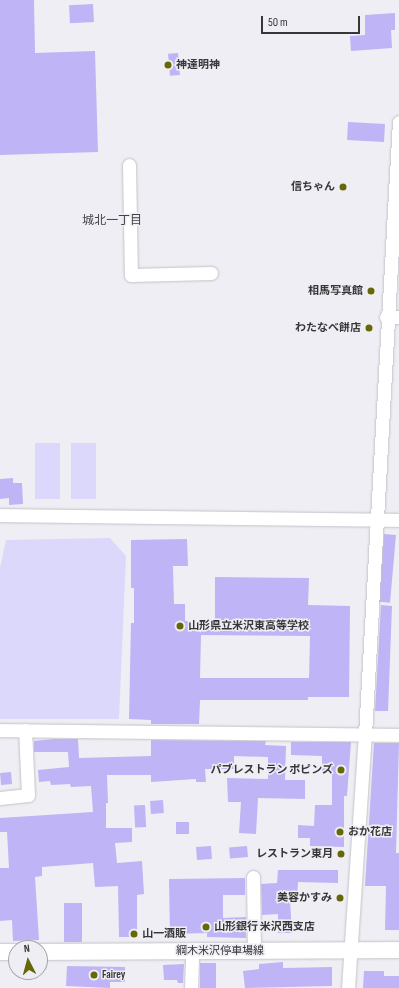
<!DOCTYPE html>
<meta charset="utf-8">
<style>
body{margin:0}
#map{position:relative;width:399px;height:988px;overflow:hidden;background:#efeef4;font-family:"Sofia Sans Condensed","Noto Sans JP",sans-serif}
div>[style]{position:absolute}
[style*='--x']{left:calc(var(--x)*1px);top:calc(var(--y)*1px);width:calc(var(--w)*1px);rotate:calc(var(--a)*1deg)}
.green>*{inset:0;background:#dcd8fb;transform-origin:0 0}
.building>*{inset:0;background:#bfb4f5;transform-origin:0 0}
.roads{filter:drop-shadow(0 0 1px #c3c2c8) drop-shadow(0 0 1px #c3c2c8)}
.minor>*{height:13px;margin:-6.5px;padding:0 6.5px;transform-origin:6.5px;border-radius:6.5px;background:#fff}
.major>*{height:16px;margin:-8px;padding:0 8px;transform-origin:8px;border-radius:8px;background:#fff}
.dots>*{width:11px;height:11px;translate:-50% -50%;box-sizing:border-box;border:2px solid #efeef4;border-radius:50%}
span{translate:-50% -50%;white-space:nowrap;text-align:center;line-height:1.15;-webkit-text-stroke:3px #efeef4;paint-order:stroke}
.poi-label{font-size:11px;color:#373739;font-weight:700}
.left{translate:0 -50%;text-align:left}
.right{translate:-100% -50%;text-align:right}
.street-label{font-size:11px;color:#373739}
.neighbourhood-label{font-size:12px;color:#424146}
.north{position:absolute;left:8px;top:940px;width:40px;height:40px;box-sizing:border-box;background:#efeef4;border:1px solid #a5a5a9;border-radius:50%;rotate:354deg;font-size:11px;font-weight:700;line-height:16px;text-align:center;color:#373739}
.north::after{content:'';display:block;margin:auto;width:14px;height:18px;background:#656806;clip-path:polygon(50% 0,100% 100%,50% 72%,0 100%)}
.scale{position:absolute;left:261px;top:16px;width:99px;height:18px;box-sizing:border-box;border:2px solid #373739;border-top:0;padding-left:5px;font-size:12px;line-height:14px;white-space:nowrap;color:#373739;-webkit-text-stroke:3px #efeef4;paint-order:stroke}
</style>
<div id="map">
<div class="green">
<div style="left:35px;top:443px;width:25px;height:56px"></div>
<div style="left:71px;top:443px;width:25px;height:56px"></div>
<div style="clip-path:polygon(110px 538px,126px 556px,119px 719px,0 719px,0 568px,6px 540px)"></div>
</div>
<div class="building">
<div style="clip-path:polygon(0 0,34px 0,35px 53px,95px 51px,98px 152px,0 155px)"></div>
<div style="left:93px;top:4px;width:18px;height:24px;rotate:87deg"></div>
<div style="clip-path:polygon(395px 13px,395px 30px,391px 30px,392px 48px,351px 51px,350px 36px,365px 35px,365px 15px)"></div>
<div style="left:178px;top:53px;width:22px;height:10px;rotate:85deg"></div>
<div style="left:348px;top:122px;width:37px;height:18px;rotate:3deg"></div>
<div style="clip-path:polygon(13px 478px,13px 483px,22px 483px,23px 504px,9px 505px,9px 498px,0 499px,0 479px)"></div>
<div style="left:384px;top:534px;width:12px;height:68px;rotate:5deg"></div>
<div style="clip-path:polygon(evenodd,187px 539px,188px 566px,173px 566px,174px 604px,185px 604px,185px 621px,215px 622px,215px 577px,309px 578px,308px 605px,350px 606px,349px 697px,308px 697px,308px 700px,200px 700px,199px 724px,151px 724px,151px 720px,129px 719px,131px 623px,134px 623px,134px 588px,131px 588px,131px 540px,187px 539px,201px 635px,310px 636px,309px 678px,200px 678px,201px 635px)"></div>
<div style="clip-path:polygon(381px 605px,392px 606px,388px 711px,375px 711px)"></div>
<div style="clip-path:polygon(53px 739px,78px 739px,79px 758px,151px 756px,151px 740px,266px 741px,265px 745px,286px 746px,285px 780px,305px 780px,305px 799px,258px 798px,256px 834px,239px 833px,241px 802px,228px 802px,227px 778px,268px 779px,268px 757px,234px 756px,234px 769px,205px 769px,206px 782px,196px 782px,196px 779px,151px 782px,151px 775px,107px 775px,108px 803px,106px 803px,106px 828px,132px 828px,132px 842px,115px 843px,117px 863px,142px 861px,144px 894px,137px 895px,137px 937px,119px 937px,118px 886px,95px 887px,93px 863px,42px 867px,42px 876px,35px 877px,39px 940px,13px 941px,12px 920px,0 921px,0 868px,9px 868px,7px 832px,0 832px,0 818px,93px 812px,91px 786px,71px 787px,70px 784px,51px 785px,50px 781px,39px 782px,38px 770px,69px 767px,68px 752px,34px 752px,34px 741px)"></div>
<div style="clip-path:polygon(291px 742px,351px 742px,347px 796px,344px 796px,344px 847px,310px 846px,310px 838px,298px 838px,298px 825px,314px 826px,315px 805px,332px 805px,332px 772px,322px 771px,322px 756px,291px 755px)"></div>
<div style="clip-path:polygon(374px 743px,399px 743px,396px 853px,399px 853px,399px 930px,385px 930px,386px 886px,365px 886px)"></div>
<div style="left:11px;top:772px;width:12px;height:11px;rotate:85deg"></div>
<div style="left:163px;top:800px;width:13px;height:13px;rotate:86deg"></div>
<div style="left:145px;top:805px;width:22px;height:11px;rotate:87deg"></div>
<div style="left:176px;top:822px;width:13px;height:12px"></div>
<div style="left:211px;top:846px;width:13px;height:15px;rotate:86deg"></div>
<div style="left:247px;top:846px;width:11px;height:18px;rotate:85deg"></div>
<div style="clip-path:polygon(278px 870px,338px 870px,338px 883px,298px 882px,297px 900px,290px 900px,292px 933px,278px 933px,278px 914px,262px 915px,261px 884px,277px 883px)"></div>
<div style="clip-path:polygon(245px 878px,245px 895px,223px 895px,223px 918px,246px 917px,246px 938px,207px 937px,207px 933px,170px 934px,169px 879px)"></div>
<div style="left:64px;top:903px;width:18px;height:39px"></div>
<div style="clip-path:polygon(283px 962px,283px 968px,332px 967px,332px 986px,245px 988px,243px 971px,259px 969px,259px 964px)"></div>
<div style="left:200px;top:963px;width:16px;height:25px"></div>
<div style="clip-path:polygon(184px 964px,183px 983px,178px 983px,177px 980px,164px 980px,163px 965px)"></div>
<div style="clip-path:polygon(67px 966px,125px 967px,125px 982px,110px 982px,110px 988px,66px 986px)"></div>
<div style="clip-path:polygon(364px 971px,384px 971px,384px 976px,399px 976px,399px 988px,363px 988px)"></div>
</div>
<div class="roads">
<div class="minor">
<div style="--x:129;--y:165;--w:110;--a:89"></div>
<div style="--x:131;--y:275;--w:80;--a:-1.4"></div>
<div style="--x:386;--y:317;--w:13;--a:0"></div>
<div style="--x:0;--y:515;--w:399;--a:0.7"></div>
<div style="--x:0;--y:730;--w:399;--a:0.7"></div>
<div style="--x:0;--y:798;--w:28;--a:-6"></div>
<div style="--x:28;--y:795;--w:65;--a:-92.6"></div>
<div style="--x:253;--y:877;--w:74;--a:89.2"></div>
<div style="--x:191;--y:988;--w:37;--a:-88"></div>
<div style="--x:348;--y:988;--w:254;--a:-86.2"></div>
<div style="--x:365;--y:735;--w:614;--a:-86.83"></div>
</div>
<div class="major">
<div style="--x:0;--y:952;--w:16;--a:0"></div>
<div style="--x:40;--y:952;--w:359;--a:-0.3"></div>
</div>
</div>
<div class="dots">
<div style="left:168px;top:65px;background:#656806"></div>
<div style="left:343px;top:187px;background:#656806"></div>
<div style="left:371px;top:291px;background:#656806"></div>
<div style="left:369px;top:328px;background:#656806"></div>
<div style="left:180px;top:626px;background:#656806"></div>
<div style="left:341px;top:770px;background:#656806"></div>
<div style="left:340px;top:832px;background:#656806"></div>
<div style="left:341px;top:854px;background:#656806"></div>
<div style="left:340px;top:898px;background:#656806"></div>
<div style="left:206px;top:927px;background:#656806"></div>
<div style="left:134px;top:934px;background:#656806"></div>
<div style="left:94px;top:975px;background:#656806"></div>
</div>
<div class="poi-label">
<span class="left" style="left:176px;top:65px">神達明神</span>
<span class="right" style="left:335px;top:187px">信ちゃん</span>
<span class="right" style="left:363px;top:291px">相馬写真館</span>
<span class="right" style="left:361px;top:328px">わたなべ餅店</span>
<span class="left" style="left:188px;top:626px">山形県立米沢東高等学校</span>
<span class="right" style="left:333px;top:770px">パブレストラン ポピンズ</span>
<span class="left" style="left:348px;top:832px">おか花店</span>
<span class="right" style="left:333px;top:854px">レストラン東月</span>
<span class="right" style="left:332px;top:898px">美容かすみ</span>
<span class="left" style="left:214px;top:927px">山形銀行 米沢西支店</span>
<span class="left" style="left:142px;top:934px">山一酒販</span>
<span class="left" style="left:102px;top:975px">Fairey</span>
</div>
<div class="street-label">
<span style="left:220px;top:951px">綱木米沢停車場線</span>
</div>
<div class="neighbourhood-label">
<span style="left:112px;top:221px">城北一丁目</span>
</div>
<div class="north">N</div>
<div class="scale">50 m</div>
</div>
